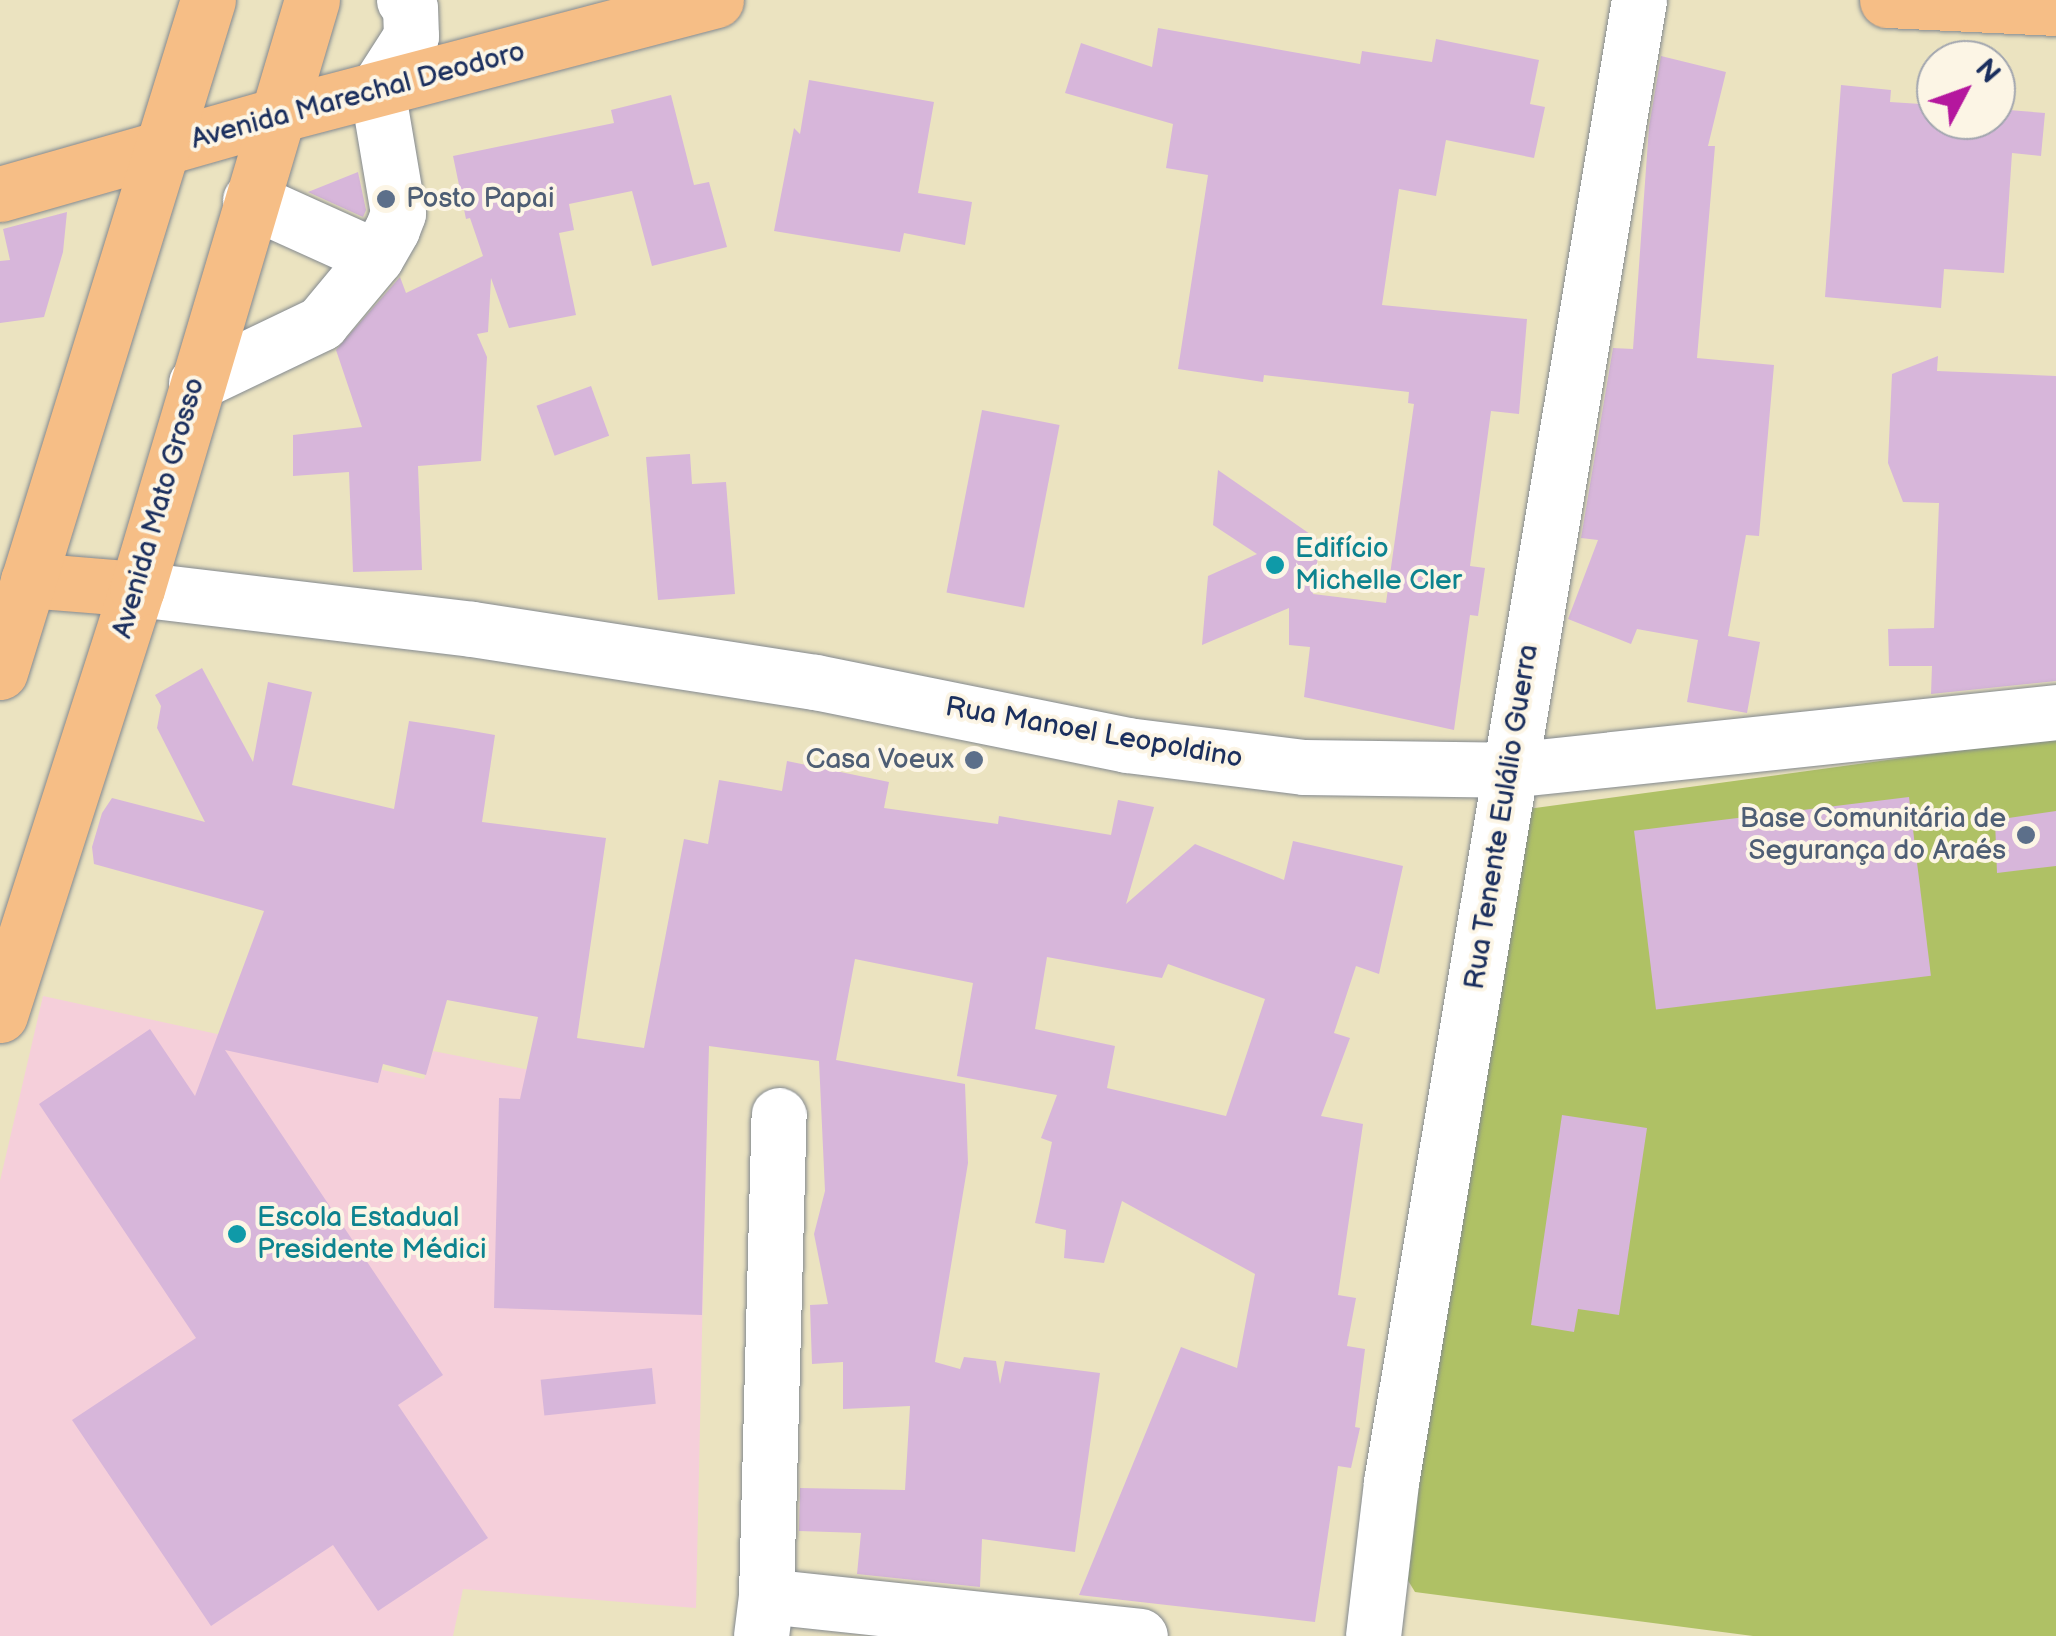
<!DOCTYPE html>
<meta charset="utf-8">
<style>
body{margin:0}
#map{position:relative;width:2056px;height:1636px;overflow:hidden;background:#ebe3c0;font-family:"Balsamiq Sans",sans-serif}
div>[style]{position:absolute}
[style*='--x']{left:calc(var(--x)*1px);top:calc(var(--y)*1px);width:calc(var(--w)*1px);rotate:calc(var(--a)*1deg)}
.built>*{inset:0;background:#f5cfda}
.green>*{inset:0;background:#afc165}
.building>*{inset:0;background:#d7b6da;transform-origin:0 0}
.roads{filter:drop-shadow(0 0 2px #83898f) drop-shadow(0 0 2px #83898f)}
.minor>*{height:55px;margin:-27.5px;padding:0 27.5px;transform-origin:27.5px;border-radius:27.5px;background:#fff}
.major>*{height:55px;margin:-27.5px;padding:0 27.5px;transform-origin:27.5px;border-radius:27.5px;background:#f6be86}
.dots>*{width:28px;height:28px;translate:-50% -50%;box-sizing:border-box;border:5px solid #fcf5e5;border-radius:50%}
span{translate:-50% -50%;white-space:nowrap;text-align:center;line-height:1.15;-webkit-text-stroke:8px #fcf5e5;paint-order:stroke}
.street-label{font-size:28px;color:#1b2f5e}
.service-label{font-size:28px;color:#4e5e75}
.left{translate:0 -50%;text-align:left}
.right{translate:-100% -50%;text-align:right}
.culture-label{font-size:28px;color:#0d838f}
.north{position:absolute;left:1916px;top:40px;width:100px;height:100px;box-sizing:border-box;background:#fcf5e5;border:2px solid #a2a6af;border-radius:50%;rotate:49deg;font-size:28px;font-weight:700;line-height:40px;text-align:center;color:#1b2f5e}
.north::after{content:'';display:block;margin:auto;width:35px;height:45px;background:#b5179e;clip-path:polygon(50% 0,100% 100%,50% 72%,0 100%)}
</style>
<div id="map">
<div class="built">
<div style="clip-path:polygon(43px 996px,424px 1079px,433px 1051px,707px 1105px,696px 1608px,463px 1589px,453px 1636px,0 1636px,0 1181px)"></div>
</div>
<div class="green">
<div style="clip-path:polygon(2056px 737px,2056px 1636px,1753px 1636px,1415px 1592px,1387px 1546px,1521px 810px)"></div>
</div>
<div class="building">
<div style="clip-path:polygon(1158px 28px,1360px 64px,1362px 51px,1432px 62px,1436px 39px,1539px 60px,1530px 104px,1545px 107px,1534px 158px,1446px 140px,1436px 196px,1399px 189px,1382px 305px,1527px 319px,1519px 414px,1491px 411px,1470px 566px,1485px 568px,1478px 616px,1470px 615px,1454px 730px,1304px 697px,1310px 647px,1289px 645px,1289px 608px,1202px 645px,1208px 576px,1257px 554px,1213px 525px,1218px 470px,1320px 541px,1313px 594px,1386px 603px,1414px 404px,1408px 403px,1409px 392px,1264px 375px,1263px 382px,1178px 369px,1208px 175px,1166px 168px,1173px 124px,1065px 93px,1081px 43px,1152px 67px)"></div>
<div style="clip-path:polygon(1661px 56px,1726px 72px,1708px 146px,1715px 146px,1697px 358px,1774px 365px,1759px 536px,1746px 535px,1728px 636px,1760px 642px,1747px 713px,1687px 702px,1698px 640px,1637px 629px,1631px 644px,1568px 619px,1598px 540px,1581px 538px,1613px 348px,1633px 349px,1649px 127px)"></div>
<div style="clip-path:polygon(809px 80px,934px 102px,918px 193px,972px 202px,965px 245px,904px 233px,900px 252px,774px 231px,794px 128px,800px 134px)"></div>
<div style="clip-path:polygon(1841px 85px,1891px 90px,1890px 102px,1936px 105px,1936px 120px,1996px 120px,1996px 109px,2045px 113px,2041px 156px,2012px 153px,2004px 273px,1944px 269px,1941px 308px,1825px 297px)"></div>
<div style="clip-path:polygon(671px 95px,694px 185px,709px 182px,727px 247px,652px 266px,632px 191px,569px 204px,574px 230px,559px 233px,576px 315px,509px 328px,491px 278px,488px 332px,477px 334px,487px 357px,481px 461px,418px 466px,422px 570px,353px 572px,349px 472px,293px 476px,293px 435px,362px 427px,336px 350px,400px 277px,406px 293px,483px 256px,470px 218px,466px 219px,453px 156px,614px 123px,611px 110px)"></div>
<div style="clip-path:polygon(358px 172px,366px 210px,363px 217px,308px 192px)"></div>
<div style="clip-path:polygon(67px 212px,63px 252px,44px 317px,0 323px,0 261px,10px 260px,3px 229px)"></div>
<div style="clip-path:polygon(1938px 356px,1937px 371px,2056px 376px,2056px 681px,1931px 694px,1932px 666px,1889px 666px,1888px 629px,1934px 628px,1939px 503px,1903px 502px,1888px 463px,1892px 374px)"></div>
<div style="left:591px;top:386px;width:53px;height:58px;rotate:70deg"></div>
<div style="left:982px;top:410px;width:79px;height:186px;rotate:11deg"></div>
<div style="clip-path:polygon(690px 454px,692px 484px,726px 482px,735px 594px,658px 600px,646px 457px)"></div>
<div style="clip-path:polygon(evenodd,202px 668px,253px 762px,268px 682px,312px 692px,292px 785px,394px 809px,409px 721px,455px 728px,495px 735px,482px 822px,606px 838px,577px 1038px,644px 1048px,684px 839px,708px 844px,719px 780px,782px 791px,787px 761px,889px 782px,884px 808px,998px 824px,999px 816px,1111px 835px,1118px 800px,1154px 807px,1126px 904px,1195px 844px,1284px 880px,1293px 841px,1403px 866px,1379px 974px,1356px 966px,1334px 1033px,1350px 1038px,1321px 1116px,1363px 1124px,1338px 1295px,1356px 1298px,1347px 1346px,1365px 1349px,1355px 1427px,1360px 1428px,1351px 1468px,1338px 1466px,1315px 1622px,1079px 1595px,1181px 1347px,1237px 1368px,1255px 1274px,1122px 1201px,1104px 1263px,1064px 1258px,1066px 1230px,1035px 1223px,1052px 1142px,1041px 1138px,1057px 1095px,957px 1076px,973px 983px,855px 959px,836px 1060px,965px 1084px,968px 1163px,935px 1362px,960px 1369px,964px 1357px,996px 1361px,1000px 1384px,1005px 1361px,1100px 1373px,1075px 1552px,982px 1539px,980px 1587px,857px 1574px,861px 1533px,799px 1531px,800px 1488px,905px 1490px,910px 1406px,843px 1409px,843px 1362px,812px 1364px,810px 1305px,828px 1304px,814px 1234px,825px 1191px,819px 1061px,709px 1046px,702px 1315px,494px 1308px,499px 1098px,520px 1099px,538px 1017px,447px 1000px,426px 1075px,383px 1064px,378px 1083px,225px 1050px,443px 1375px,398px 1405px,488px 1538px,378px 1611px,333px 1545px,211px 1626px,72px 1420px,196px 1338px,39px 1104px,150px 1029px,195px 1096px,264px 911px,94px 864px,92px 847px,102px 813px,112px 798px,205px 822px,157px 728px,161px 706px,155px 695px,202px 668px,1047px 957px,1162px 978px,1168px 964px,1265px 999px,1226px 1116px,1107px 1088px,1115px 1046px,1035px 1029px,1047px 957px)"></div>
<div style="left:1909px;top:797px;width:180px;height:277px;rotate:83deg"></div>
<div style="clip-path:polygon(2056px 811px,2056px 866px,1997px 873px,1995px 820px)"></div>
<div style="clip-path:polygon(1562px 1115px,1647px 1128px,1619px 1315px,1578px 1309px,1574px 1332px,1531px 1325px)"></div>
<div style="left:652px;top:1368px;width:36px;height:112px;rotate:84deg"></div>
</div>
<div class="roads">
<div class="minor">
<div style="--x:250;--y:200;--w:138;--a:24.3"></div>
<div style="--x:196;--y:383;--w:139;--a:-25.6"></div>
<div style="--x:321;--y:323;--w:86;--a:-50.2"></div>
<div style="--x:376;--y:257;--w:32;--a:-60"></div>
<div style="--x:392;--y:229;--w:17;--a:-69"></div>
<div style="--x:398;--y:213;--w:126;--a:-99.6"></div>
<div style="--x:377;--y:89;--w:63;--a:-57.3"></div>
<div style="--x:411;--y:36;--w:28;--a:-92"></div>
<div style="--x:410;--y:8;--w:10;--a:-127"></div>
<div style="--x:137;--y:589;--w:337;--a:6.8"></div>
<div style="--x:472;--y:629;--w:347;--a:8.8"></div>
<div style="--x:815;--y:682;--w:318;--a:11.4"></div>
<div style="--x:1127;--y:745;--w:178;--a:7.1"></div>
<div style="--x:1304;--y:767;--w:205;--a:0.8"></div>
<div style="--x:1509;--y:770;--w:550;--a:-6.05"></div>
<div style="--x:766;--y:1596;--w:376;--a:6.1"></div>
<div style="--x:761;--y:1636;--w:40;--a:-82.9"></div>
<div style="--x:766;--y:1596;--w:481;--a:-88.5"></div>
<div style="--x:1373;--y:1636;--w:155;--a:-83.3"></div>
<div style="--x:1391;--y:1482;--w:1503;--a:-80.5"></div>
</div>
<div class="major">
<div style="--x:1887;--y:0;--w:169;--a:2.7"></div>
<div style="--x:0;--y:194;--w:285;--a:-15.9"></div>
<div style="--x:274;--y:116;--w:457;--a:-14.7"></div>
<div style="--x:28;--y:580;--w:109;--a:4.7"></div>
<div style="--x:0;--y:672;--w:703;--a:-72.8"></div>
<div style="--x:0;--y:1015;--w:447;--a:-72.2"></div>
<div style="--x:137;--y:589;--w:614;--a:-73.45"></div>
</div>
</div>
<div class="dots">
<div style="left:386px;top:199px;background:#5c6f8a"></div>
<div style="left:1275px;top:565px;background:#0f9aa8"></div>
<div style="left:974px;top:760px;background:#5c6f8a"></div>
<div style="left:2026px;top:835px;background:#5c6f8a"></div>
<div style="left:237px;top:1234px;background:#0f9aa8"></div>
</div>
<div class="street-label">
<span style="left:358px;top:96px;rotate:-15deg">Avenida Marechal Deodoro</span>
<span style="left:159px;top:508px;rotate:-74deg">Avenida Mato Grosso</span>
<span style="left:1094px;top:733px;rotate:10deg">Rua Manoel Leopoldino</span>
<span style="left:1502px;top:817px;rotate:-81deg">Rua Tenente Eulálio Guerra</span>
</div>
<div class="service-label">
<span class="left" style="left:406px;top:199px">Posto Papai</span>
<span class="right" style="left:954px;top:760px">Casa Voeux</span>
<span class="right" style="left:2006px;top:835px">Base Comunitária de<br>Segurança do Araés</span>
</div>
<div class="culture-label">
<span class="left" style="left:1295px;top:565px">Edifício<br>Michelle Cler</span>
<span class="left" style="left:257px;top:1234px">Escola Estadual<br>Presidente Médici</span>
</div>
<div class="north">N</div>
</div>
